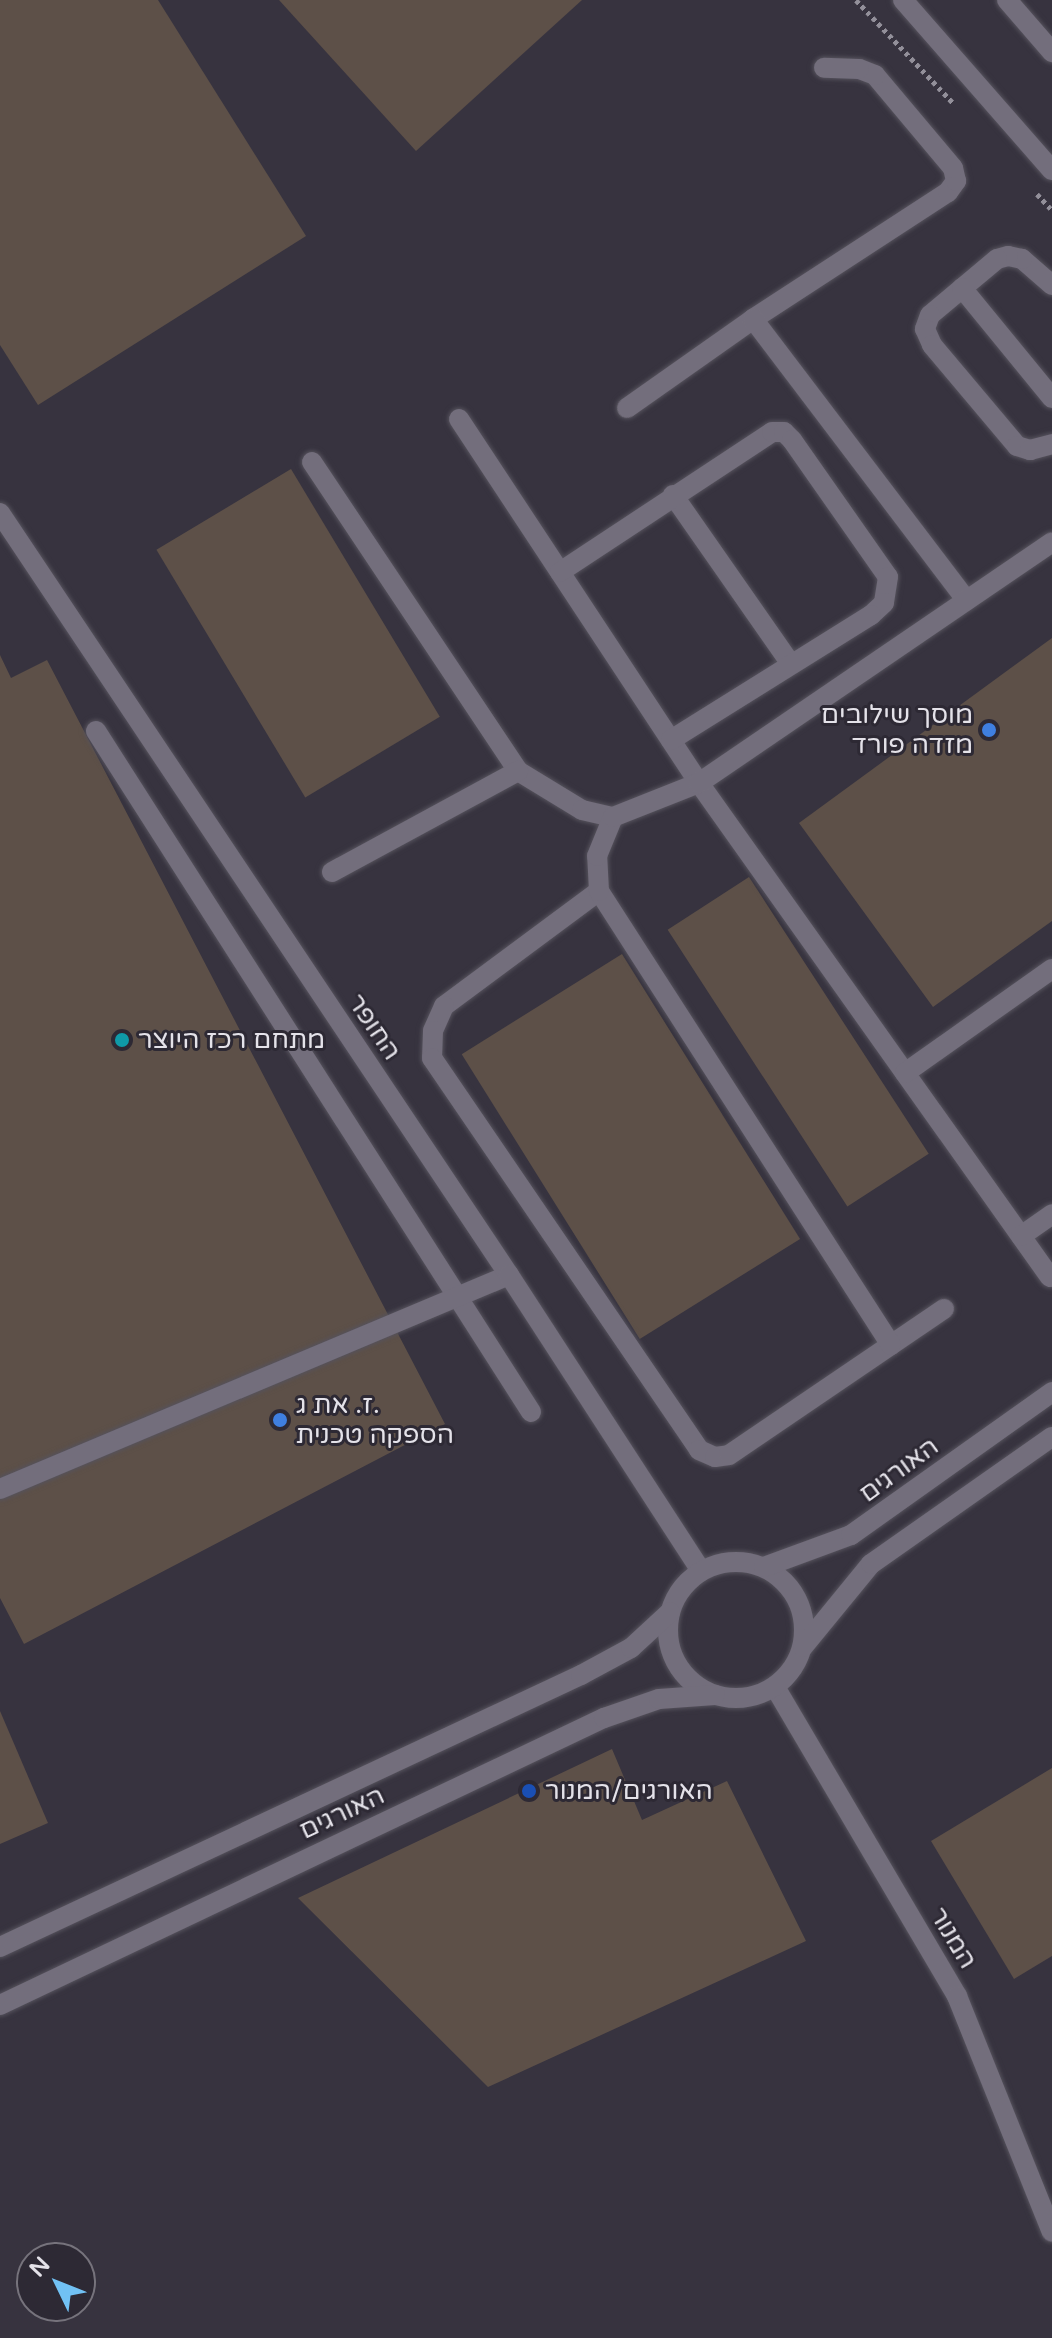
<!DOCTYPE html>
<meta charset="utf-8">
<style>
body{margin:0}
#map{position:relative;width:1052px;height:2338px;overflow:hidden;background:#37333f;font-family:"Varela Round",Heebo,sans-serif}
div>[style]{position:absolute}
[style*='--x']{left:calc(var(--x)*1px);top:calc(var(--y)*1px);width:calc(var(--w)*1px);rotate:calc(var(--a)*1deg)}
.building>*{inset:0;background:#5d5048;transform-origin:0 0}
.path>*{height:5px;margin-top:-2.5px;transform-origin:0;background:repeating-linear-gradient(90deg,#93909a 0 4px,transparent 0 8px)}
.roads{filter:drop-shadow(0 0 2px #55525c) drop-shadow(0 0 2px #55525c)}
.lane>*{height:20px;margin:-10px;padding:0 10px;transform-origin:10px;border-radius:10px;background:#736e7c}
.street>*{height:20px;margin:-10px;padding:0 10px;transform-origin:10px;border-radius:10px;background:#736e7c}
.secondary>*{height:20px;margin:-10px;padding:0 10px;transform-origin:10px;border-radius:10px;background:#736e7c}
.secondary>.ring{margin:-10px;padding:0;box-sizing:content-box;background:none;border:20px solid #736e7c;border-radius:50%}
.dots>*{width:22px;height:22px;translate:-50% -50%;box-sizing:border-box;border:4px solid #2d2934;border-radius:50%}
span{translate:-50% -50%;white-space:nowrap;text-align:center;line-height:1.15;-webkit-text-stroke:6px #2d2934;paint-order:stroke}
.poi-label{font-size:26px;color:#e4e2e9}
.right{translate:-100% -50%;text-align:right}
.left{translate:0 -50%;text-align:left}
.street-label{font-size:26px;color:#e4e2e9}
.north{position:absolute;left:16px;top:2242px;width:80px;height:80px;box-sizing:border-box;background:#2d2934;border:2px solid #76737c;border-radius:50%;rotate:313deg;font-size:22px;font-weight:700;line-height:32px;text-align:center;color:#e4e2e9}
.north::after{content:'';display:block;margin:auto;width:28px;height:36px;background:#71c1f4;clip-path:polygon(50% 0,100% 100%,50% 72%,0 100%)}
</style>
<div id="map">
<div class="building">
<div style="clip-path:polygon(0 0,158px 0,306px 236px,38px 405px,0 345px)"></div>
<div style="clip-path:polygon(279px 0,582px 0,416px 151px)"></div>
<div style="left:291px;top:469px;width:289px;height:157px;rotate:59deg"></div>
<div style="clip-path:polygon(1052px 638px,1052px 921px,933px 1007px,799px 823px)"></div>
<div style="clip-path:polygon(0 655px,11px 678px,47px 660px,445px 1424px,24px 1644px,0 1598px)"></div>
<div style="left:749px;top:877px;width:330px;height:97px;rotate:57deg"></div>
<div style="left:622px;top:954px;width:336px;height:189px;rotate:58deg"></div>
<div style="clip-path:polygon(0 1711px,48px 1823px,0 1844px)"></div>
<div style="clip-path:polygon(612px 1749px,642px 1820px,727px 1781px,806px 1941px,488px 2087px,298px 1898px)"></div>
<div style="clip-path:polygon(1052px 1768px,1052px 1956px,1014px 1979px,931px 1841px)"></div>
</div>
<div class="path">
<div style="--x:856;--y:0;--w:143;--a:46.7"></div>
<div style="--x:1037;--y:194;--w:22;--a:47"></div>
</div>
<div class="roads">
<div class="lane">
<div style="--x:1052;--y:285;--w:40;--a:-139"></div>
<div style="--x:1022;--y:259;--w:14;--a:-168"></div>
<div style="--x:1008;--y:256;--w:11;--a:165"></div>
<div style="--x:997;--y:259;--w:87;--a:140.1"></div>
<div style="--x:930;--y:315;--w:15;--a:110"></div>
<div style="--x:925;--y:329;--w:17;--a:66"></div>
<div style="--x:932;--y:345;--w:132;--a:49.9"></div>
<div style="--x:1017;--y:446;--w:14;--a:17"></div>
<div style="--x:1030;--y:450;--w:23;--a:-15"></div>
<div style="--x:962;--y:288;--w:142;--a:50.7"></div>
<div style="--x:753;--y:319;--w:233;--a:-33.1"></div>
<div style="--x:948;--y:192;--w:14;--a:-54"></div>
<div style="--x:956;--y:181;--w:13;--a:-103"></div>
<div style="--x:953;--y:168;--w:121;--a:-130"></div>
<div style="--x:875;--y:75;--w:17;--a:-159"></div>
<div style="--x:859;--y:69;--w:35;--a:-178"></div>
<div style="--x:627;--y:408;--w:154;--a:-35.2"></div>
<div style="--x:753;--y:319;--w:353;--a:52.8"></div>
<div style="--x:459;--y:419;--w:436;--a:56.6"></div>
<div style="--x:699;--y:783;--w:606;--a:54.61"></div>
<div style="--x:312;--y:462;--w:371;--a:56.3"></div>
<div style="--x:518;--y:771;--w:75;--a:31.4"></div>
<div style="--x:582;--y:810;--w:32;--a:13"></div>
<div style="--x:673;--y:495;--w:205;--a:55.1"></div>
<div style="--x:560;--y:572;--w:254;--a:-33.4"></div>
<div style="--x:772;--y:432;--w:12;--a:0"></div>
<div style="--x:784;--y:432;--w:11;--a:45"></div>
<div style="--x:792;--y:440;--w:167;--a:55"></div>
<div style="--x:888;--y:577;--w:26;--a:99"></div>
<div style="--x:884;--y:603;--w:18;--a:137"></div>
<div style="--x:871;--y:615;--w:236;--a:148"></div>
<div style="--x:96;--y:731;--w:808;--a:57.43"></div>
<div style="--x:332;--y:872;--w:212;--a:-28.5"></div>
<div style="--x:599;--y:891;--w:193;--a:143.4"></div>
<div style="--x:444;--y:1006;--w:27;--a:114"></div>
<div style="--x:433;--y:1031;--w:27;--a:92"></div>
<div style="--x:432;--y:1058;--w:474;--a:55.7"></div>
<div style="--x:699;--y:1450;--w:17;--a:24"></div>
<div style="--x:715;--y:1457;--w:14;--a:-8"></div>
<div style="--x:729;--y:1455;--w:260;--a:-34.2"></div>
<div style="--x:905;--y:1073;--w:180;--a:-35.3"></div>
<div style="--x:1021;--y:1236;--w:38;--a:-35"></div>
<div style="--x:891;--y:1345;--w:540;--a:-122.75"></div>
<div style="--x:599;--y:891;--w:35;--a:-93"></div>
<div style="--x:597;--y:856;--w:42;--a:-67.7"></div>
<div style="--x:613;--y:817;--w:92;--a:-21.6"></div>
<div style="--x:699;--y:783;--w:427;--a:-34.3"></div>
<div style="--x:0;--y:1489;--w:552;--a:-22.8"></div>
</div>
<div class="street">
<div style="--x:0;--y:513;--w:916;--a:56.26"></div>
<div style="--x:509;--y:1275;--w:353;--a:57"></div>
<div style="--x:775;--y:1687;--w:359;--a:59.5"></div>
<div style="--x:957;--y:1996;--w:254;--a:68.1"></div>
</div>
<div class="secondary">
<div style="--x:903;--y:0;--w:226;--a:48.8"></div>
<div style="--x:1007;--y:0;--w:69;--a:49.1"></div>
<div class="ring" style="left:668px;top:1562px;width:116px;height:116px"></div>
<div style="--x:764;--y:1567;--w:93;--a:-20.2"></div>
<div style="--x:851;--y:1535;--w:247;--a:-35.4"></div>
<div style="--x:803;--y:1647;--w:107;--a:-50.7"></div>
<div style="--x:871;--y:1564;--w:221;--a:-35.1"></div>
<div style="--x:0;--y:1947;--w:642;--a:-25.09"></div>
<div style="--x:581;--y:1675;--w:57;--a:-28.4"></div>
<div style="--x:631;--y:1648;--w:53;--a:-42.7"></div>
<div style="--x:0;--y:2005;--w:669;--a:-25.42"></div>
<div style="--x:604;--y:1718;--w:58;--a:-19.1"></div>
<div style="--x:659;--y:1699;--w:56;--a:-4.1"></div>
</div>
</div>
<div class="dots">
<div style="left:989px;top:730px;background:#3f7fe0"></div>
<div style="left:122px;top:1040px;background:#0f9aa8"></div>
<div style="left:280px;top:1420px;background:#3f7fe0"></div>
<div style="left:529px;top:1791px;background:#1a4fb4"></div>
</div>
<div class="poi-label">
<span class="right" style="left:973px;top:730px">מוסך שילובים<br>מזדה פורד</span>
<span class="left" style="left:138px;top:1040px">מתחם רכז היוצר</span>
<span class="left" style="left:296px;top:1420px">ז. את ג.<br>הספקה טכנית</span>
<span class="left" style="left:545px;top:1791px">האורגים/המנור</span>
</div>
<div class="street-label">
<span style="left:374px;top:1027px;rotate:56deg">החופר</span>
<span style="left:899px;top:1470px;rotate:-36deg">האורגים</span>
<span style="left:342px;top:1813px;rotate:-25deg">האורגים</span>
<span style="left:953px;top:1938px;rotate:59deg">המנור</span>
</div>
<div class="north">N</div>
</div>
